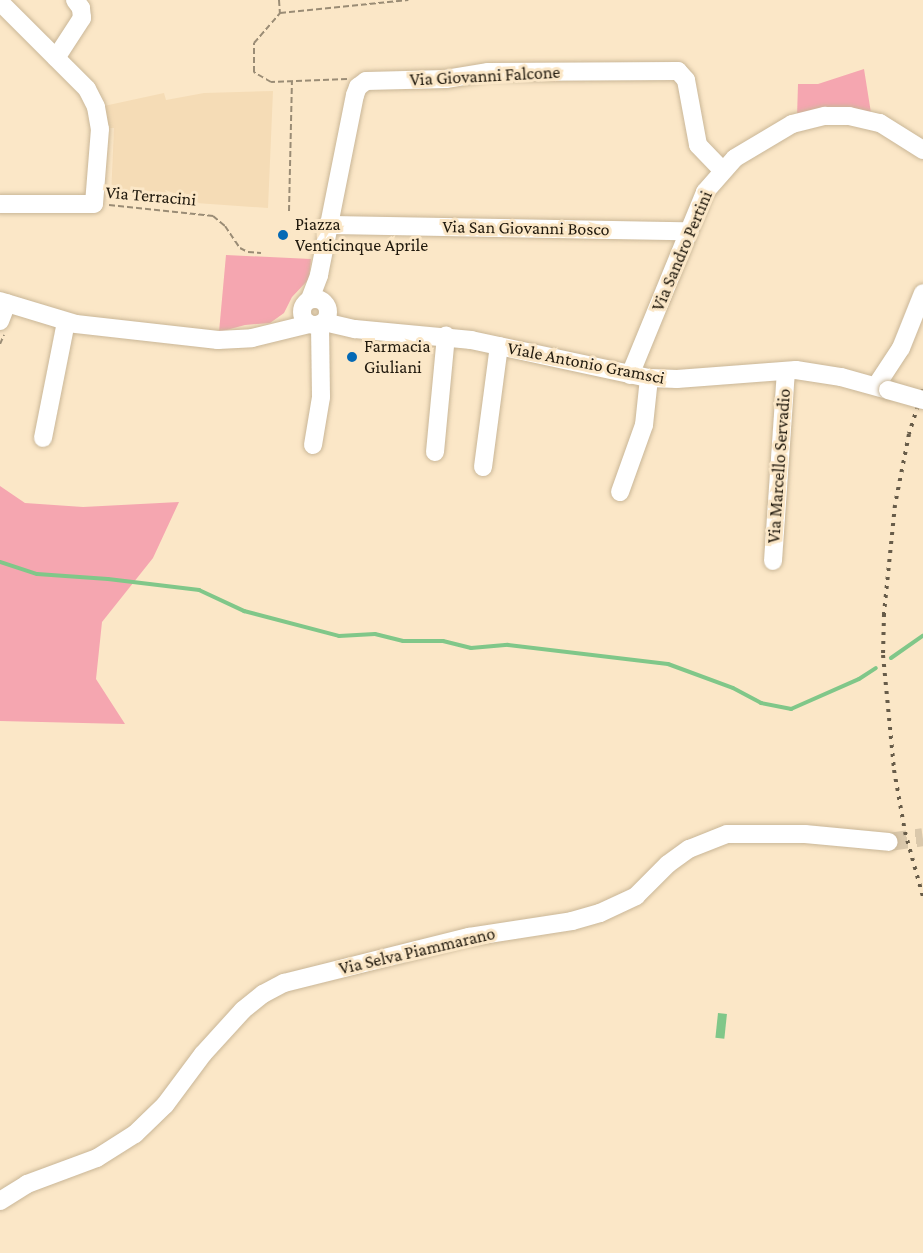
<!DOCTYPE html>
<style>
body{margin:0}
#map{position:relative;width:923px;height:1253px;overflow:hidden;background:#fbe7c7;font-family:"Crimson Pro",serif}
div>[style]{position:absolute}
[style*='--x']{left:calc(var(--x)*1px);top:calc(var(--y)*1px);width:calc(var(--w)*1px);rotate:calc(var(--a)*1deg)}
.built>*{inset:0;background:#f5dcb6}
.green>*{inset:0;background:#f5a6b0}
.water>*{inset:0;background:#80c789;transform-origin:0 0}
.stream>*{height:4px;margin:-2px;padding:0 2px;transform-origin:2px;border-radius:2px;background:#80c789}
.minor-tunnel>*{height:18px;margin-top:-9px;transform-origin:0;background:repeating-linear-gradient(90deg,#dac8ab 0 18px,transparent 0 27px)}
.path>*{height:2px;margin-top:-1px;transform-origin:0;background:repeating-linear-gradient(90deg,#9a8c75 0 6px,transparent 0 9px)}
.roads{filter:drop-shadow(0 0 2px #c9b697) drop-shadow(0 0 2px #c9b697)}
.minor>*{height:18px;margin:-9px;padding:0 9px;transform-origin:9px;border-radius:9px;background:#fff}
.minor>.ring{margin:-9px;padding:0;box-sizing:content-box;background:none;border:18px solid #fff;border-radius:50%}
.rail>*{height:4px;margin-top:-2px;transform-origin:0;background:repeating-linear-gradient(90deg,#675c49 0 3px,transparent 0 9px)}
.bridges{filter:drop-shadow(0 0 2px #c9b697) drop-shadow(0 0 2px #c9b697)}
.minor-bridge>*{height:18px;margin:-9px;padding:0 9px;transform-origin:9px;border-radius:9px;background:#fff}
.dots>*{width:16px;height:16px;translate:-50% -50%;box-sizing:border-box;border:3px solid #fbe7c7;border-radius:50%}
span{translate:-50% -50%;white-space:nowrap;text-align:center;line-height:1.15;-webkit-text-stroke:6px #fbe7c7;paint-order:stroke}
.street-label{font-size:18px;color:#20190d}
.poi-label{font-size:18px;color:#20190d}
.left{translate:0 -50%;text-align:left}
</style>
<div id="map">
<div class="built">
<div style="clip-path:polygon(273px 91px,268px 208px,111px 197px,114px 128px,107px 128px,104px 106px,164px 93px,166px 100px,204px 93px)"></div>
</div>
<div class="green">
<div style="clip-path:polygon(864px 69px,871px 113px,797px 117px,798px 84px,818px 84px)"></div>
<div style="clip-path:polygon(226px 255px,311px 259px,309px 279px,292px 297px,284px 313px,270px 323px,245px 325px,219px 332px)"></div>
<div style="clip-path:polygon(0 486px,25px 503px,83px 507px,179px 502px,153px 558px,102px 622px,96px 679px,125px 724px,0 721px)"></div>
</div>
<div class="water">
<div style="left:718px;top:1013px;width:9px;height:25px;rotate:6deg"></div>
</div>
<div class="stream">
<div style="--x:0;--y:562;--w:39;--a:18"></div>
<div style="--x:37;--y:574;--w:71;--a:4"></div>
<div style="--x:108;--y:579;--w:92;--a:6.9"></div>
<div style="--x:199;--y:590;--w:50;--a:25"></div>
<div style="--x:244;--y:611;--w:98;--a:14.7"></div>
<div style="--x:339;--y:636;--w:36;--a:-3"></div>
<div style="--x:375;--y:634;--w:29;--a:14"></div>
<div style="--x:403;--y:641;--w:40;--a:0"></div>
<div style="--x:443;--y:641;--w:29;--a:14"></div>
<div style="--x:471;--y:648;--w:37;--a:-5"></div>
<div style="--x:508;--y:645;--w:161;--a:6.8"></div>
<div style="--x:668;--y:664;--w:69;--a:20.3"></div>
<div style="--x:733;--y:688;--w:32;--a:28"></div>
<div style="--x:761;--y:703;--w:31;--a:11"></div>
<div style="--x:791;--y:709;--w:74;--a:-23.8"></div>
<div style="--x:859;--y:679;--w:20;--a:-33"></div>
<div style="--x:891;--y:658;--w:39;--a:-35"></div>
</div>
<div class="minor-tunnel">
<div style="--x:889;--y:842;--w:34;--a:-8"></div>
</div>
<div class="path">
<div style="--x:279;--y:0;--w:13;--a:86"></div>
<div style="--x:347;--y:79;--w:76;--a:177.7"></div>
<div style="--x:271;--y:82;--w:20;--a:-150"></div>
<div style="--x:254;--y:72;--w:29;--a:-90"></div>
<div style="--x:254;--y:43;--w:40;--a:-49"></div>
<div style="--x:280;--y:13;--w:129;--a:-5.8"></div>
<div style="--x:109;--y:205;--w:105;--a:6"></div>
<div style="--x:213;--y:216;--w:16;--a:40"></div>
<div style="--x:225;--y:226;--w:27;--a:56"></div>
<div style="--x:240;--y:248;--w:9;--a:27"></div>
<div style="--x:248;--y:252;--w:13;--a:4"></div>
<div style="--x:289;--y:211;--w:129;--a:-88.7"></div>
<div style="--x:0;--y:344;--w:10;--a:-66"></div>
</div>
<div class="roads">
<div class="minor">
<div style="--x:0;--y:2;--w:123;--a:45"></div>
<div style="--x:87;--y:89;--w:20;--a:63"></div>
<div style="--x:96;--y:107;--w:22;--a:80"></div>
<div style="--x:100;--y:129;--w:75;--a:94.6"></div>
<div style="--x:94;--y:204;--w:94;--a:180"></div>
<div style="--x:56;--y:58;--w:48;--a:-57"></div>
<div style="--x:82;--y:18;--w:10;--a:-96"></div>
<div style="--x:81;--y:8;--w:10;--a:-127"></div>
<div style="--x:327;--y:225;--w:361;--a:1"></div>
<div class="ring" style="left:302px;top:299px;width:8px;height:8px"></div>
<div style="--x:310;--y:299;--w:26;--a:-69"></div>
<div style="--x:319;--y:275;--w:184;--a:-78.7"></div>
<div style="--x:355;--y:95;--w:9;--a:-69"></div>
<div style="--x:358;--y:87;--w:10;--a:-37"></div>
<div style="--x:366;--y:81;--w:80;--a:-1.4"></div>
<div style="--x:446;--y:79;--w:43;--a:-9.5"></div>
<div style="--x:488;--y:72;--w:190;--a:-0.3"></div>
<div style="--x:678;--y:71;--w:12;--a:48"></div>
<div style="--x:686;--y:80;--w:66;--a:79.5"></div>
<div style="--x:698;--y:145;--w:35;--a:46"></div>
<div style="--x:0;--y:301;--w:79;--a:16.8"></div>
<div style="--x:76;--y:324;--w:143;--a:6.4"></div>
<div style="--x:218;--y:340;--w:34;--a:-3"></div>
<div style="--x:252;--y:338;--w:59;--a:-13.8"></div>
<div style="--x:0;--y:321;--w:19;--a:-69"></div>
<div style="--x:324;--y:322;--w:32;--a:13"></div>
<div style="--x:355;--y:329;--w:117;--a:5.4"></div>
<div style="--x:471;--y:340;--w:182;--a:12.1"></div>
<div style="--x:649;--y:378;--w:28;--a:2"></div>
<div style="--x:677;--y:379;--w:119;--a:-4.3"></div>
<div style="--x:796;--y:370;--w:46;--a:8.8"></div>
<div style="--x:841;--y:377;--w:49;--a:15.5"></div>
<div style="--x:630;--y:375;--w:198;--a:-67.7"></div>
<div style="--x:705;--y:192;--w:45;--a:-48.6"></div>
<div style="--x:735;--y:158;--w:66;--a:-30.8"></div>
<div style="--x:792;--y:124;--w:34;--a:-14"></div>
<div style="--x:825;--y:116;--w:24;--a:0"></div>
<div style="--x:849;--y:116;--w:32;--a:13"></div>
<div style="--x:880;--y:123;--w:51;--a:32.1"></div>
<div style="--x:876;--y:386;--w:45;--a:-56.7"></div>
<div style="--x:901;--y:348;--w:59;--a:-68.2"></div>
<div style="--x:43;--y:438;--w:118;--a:-78.8"></div>
<div style="--x:313;--y:445;--w:49;--a:-80.5"></div>
<div style="--x:321;--y:397;--w:73;--a:-90.8"></div>
<div style="--x:435;--y:452;--w:117;--a:-84.6"></div>
<div style="--x:483;--y:467;--w:122;--a:-82.5"></div>
<div style="--x:620;--y:492;--w:71;--a:-70.3"></div>
<div style="--x:644;--y:425;--w:47;--a:-83.9"></div>
<div style="--x:773;--y:561;--w:190;--a:-86.1"></div>
<div style="--x:0;--y:1201;--w:32;--a:-32"></div>
<div style="--x:27;--y:1184;--w:75;--a:-20.4"></div>
<div style="--x:97;--y:1158;--w:45;--a:-32.3"></div>
<div style="--x:135;--y:1134;--w:42;--a:-44"></div>
<div style="--x:165;--y:1105;--w:64;--a:-53.3"></div>
<div style="--x:203;--y:1054;--w:59;--a:-47.7"></div>
<div style="--x:243;--y:1010;--w:26;--a:-39"></div>
<div style="--x:263;--y:994;--w:24;--a:-28"></div>
<div style="--x:284;--y:983;--w:191;--a:-14"></div>
<div style="--x:469;--y:937;--w:104;--a:-8.8"></div>
<div style="--x:572;--y:921;--w:29;--a:-16"></div>
<div style="--x:600;--y:913;--w:40;--a:-25"></div>
<div style="--x:636;--y:896;--w:45;--a:-45"></div>
<div style="--x:668;--y:864;--w:26;--a:-36"></div>
<div style="--x:689;--y:849;--w:41;--a:-21.5"></div>
<div style="--x:727;--y:834;--w:78;--a:0"></div>
<div style="--x:805;--y:834;--w:84;--a:5.4"></div>
</div>
</div>
<div class="rail">
<div style="--x:923;--y:389;--w:47;--a:107.3"></div>
<div style="--x:909;--y:434;--w:72;--a:101.2"></div>
<div style="--x:895;--y:505;--w:110;--a:95.8"></div>
<div style="--x:884;--y:614;--w:41;--a:91.4"></div>
<div style="--x:883;--y:655;--w:116;--a:84.5"></div>
<div style="--x:894;--y:770;--w:63;--a:79.9"></div>
<div style="--x:905;--y:832;--w:67;--a:74.5"></div>
</div>
<div class="bridges">
<div class="minor-bridge">
<div style="--x:888;--y:390;--w:36;--a:16"></div>
</div>
</div>
<div class="dots">
<div style="left:283px;top:235px;background:#0469b5"></div>
<div style="left:352px;top:357px;background:#0469b5"></div>
</div>
<div class="street-label">
<span style="left:485px;top:76px;rotate:-3deg">Via Giovanni Falcone</span>
<span style="left:151px;top:196px;rotate:5deg">Via Terracini</span>
<span style="left:526px;top:228px;rotate:1deg">Via San Giovanni Bosco</span>
<span style="left:682px;top:251px;rotate:-67deg">Via Sandro Pertini</span>
<span style="left:586px;top:363px;rotate:11deg">Viale Antonio Gramsci</span>
<span style="left:779px;top:466px;rotate:-86deg">Via Marcello Servadio</span>
<span style="left:417px;top:951px;rotate:-13deg">Via Selva Piammarano</span>
</div>
<div class="poi-label">
<span class="left" style="left:295px;top:235px">Piazza<br>Venticinque Aprile</span>
<span class="left" style="left:364px;top:357px">Farmacia<br>Giuliani</span>
</div>
</div>
